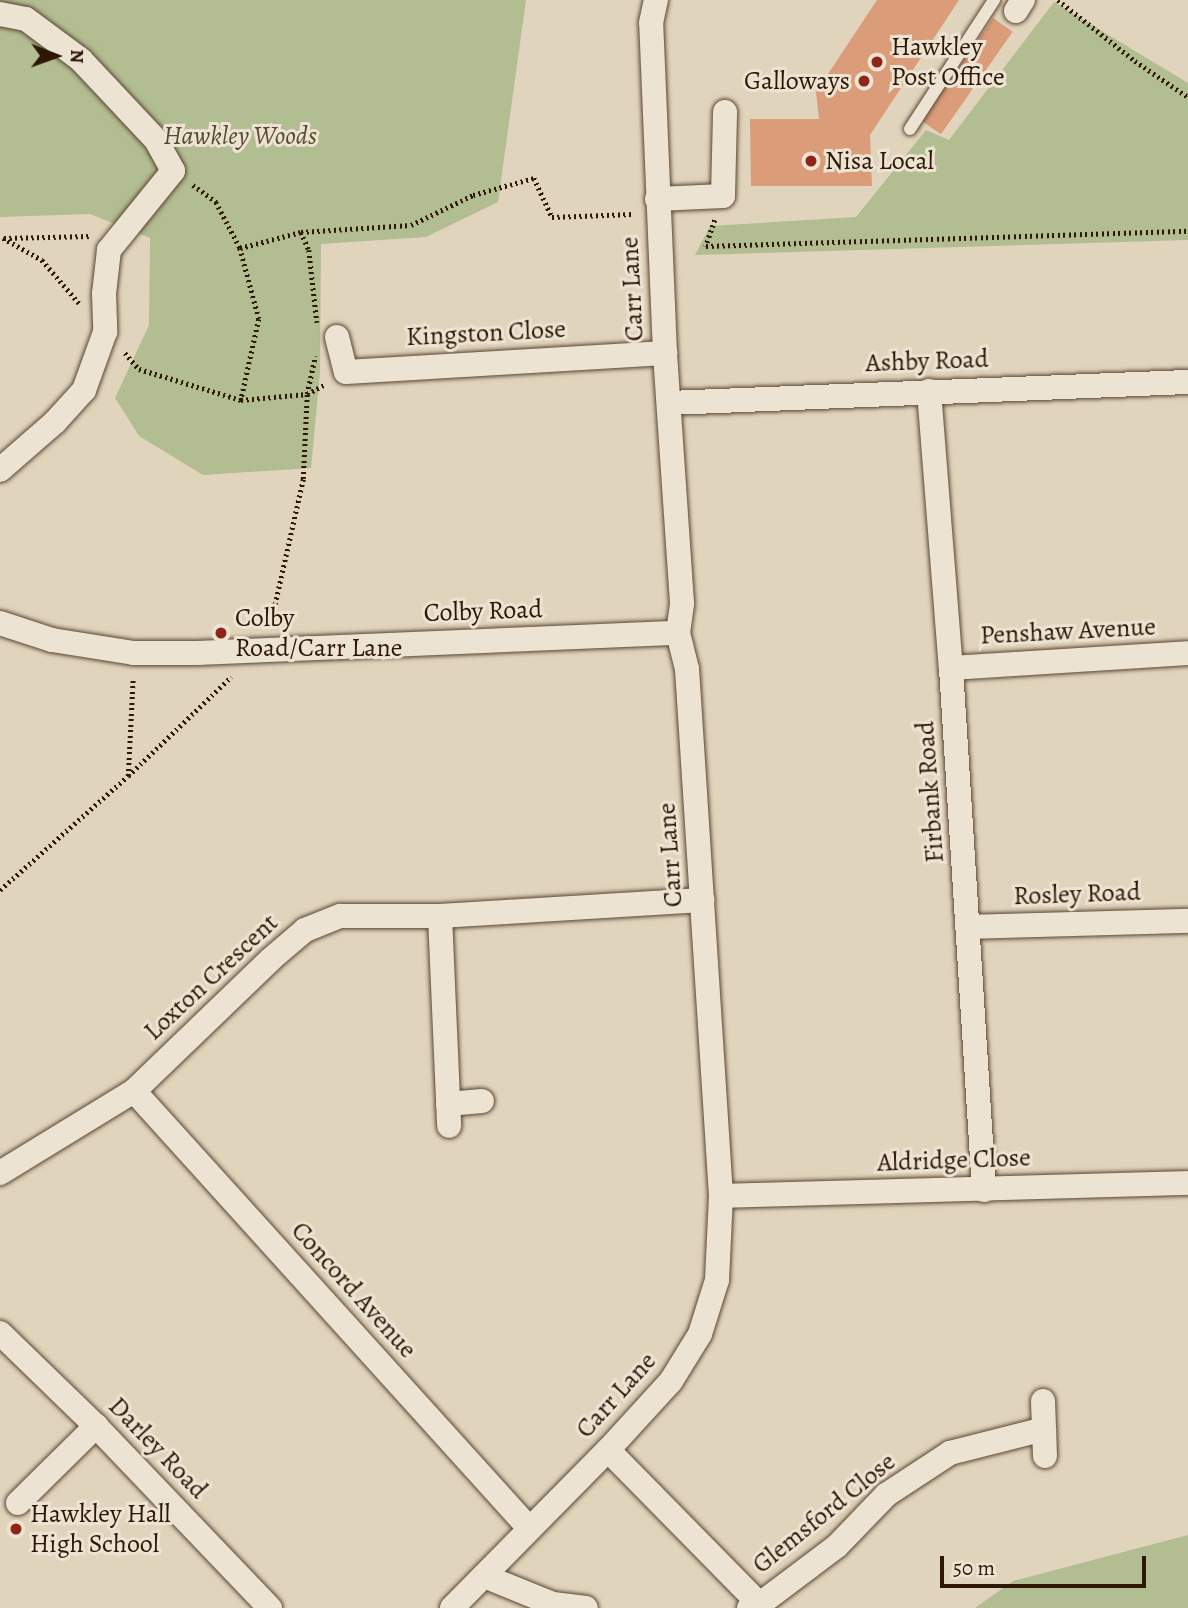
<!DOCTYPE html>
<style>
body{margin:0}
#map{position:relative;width:1188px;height:1608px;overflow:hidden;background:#e1d4bc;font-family:Alegreya,serif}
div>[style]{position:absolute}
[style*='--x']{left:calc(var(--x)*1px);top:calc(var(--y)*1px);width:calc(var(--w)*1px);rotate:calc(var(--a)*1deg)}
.green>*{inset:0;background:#b2bd91}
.building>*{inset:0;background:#da9c79;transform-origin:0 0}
.path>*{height:4.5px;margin-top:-2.25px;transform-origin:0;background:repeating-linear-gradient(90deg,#2e1704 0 2px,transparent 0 5.5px)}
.roads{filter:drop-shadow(0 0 2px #5b4632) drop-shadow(0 0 2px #5b4632)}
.service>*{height:12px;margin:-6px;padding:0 6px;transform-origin:6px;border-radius:6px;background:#ece3d3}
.minor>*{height:24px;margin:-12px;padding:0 12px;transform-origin:12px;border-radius:12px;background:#ece3d3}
.dots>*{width:19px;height:19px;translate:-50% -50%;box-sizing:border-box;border:4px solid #ece3d3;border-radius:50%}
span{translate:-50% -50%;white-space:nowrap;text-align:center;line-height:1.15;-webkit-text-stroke:6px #ece3d3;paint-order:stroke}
.poi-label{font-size:26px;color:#2e1704}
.left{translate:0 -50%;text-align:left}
.right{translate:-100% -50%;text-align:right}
.park-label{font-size:26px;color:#56492e;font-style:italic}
.street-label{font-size:26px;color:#2e1704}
.north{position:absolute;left:21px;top:21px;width:70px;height:70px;-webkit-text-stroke:5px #ece3d3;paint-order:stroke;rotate:91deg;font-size:19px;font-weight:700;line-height:28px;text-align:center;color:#2e1704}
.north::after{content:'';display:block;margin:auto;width:24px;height:32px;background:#2e1704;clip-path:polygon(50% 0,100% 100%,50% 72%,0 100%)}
.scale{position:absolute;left:940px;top:1556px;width:206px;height:32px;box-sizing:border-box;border:4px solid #2e1704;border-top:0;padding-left:9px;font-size:21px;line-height:24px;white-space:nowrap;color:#2e1704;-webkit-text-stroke:5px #ece3d3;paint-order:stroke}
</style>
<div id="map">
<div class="green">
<div style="clip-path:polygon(0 0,526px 0,498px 202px,426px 237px,321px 244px,320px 372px,311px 468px,203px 475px,139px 436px,115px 398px,149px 325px,150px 238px,90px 214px,0 217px)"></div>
<div style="clip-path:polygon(1054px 2px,1188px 83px,1188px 240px,695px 255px,710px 226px,856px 217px,926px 130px,949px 140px)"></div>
<div style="clip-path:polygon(1188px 1535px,1188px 1608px,975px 1608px,1013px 1581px)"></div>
</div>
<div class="building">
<div style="clip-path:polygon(877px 0,959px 0,870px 135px,872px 186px,751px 186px,750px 119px,819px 119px,816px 92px)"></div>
<div style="left:993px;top:18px;width:24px;height:125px;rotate:35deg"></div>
</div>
<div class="path">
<div style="--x:1058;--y:0;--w:98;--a:38.4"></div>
<div style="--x:1135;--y:61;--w:64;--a:34.2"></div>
<div style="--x:193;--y:185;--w:29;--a:36"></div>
<div style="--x:216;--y:202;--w:52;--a:62.4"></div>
<div style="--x:240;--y:248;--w:73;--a:75"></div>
<div style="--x:259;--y:319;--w:83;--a:102.5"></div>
<div style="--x:715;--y:220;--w:28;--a:109"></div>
<div style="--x:706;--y:246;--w:482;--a:-1.8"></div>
<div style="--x:301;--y:232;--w:110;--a:-3.6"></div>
<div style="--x:411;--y:225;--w:69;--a:-25.8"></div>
<div style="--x:473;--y:195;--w:63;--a:-15.6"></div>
<div style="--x:534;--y:178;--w:43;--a:65.2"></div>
<div style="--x:552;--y:217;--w:81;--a:-2.1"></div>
<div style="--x:3;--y:238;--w:45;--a:29.4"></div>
<div style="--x:42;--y:260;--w:57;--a:49.3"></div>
<div style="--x:4;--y:238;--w:86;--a:-1.3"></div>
<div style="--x:240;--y:248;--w:63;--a:-14.7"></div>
<div style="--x:301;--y:232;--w:20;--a:66"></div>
<div style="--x:309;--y:250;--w:73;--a:83.7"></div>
<div style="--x:125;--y:353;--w:21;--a:49"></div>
<div style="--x:139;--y:369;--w:107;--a:16.9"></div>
<div style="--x:241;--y:400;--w:66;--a:-5.2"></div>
<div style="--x:307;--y:394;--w:39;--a:-78"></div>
<div style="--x:270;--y:626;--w:151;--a:-77.3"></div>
<div style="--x:303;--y:479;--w:85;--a:-87.3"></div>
<div style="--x:307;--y:394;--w:21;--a:-28"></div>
<div style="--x:128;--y:776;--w:143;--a:-43.9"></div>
<div style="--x:0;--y:890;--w:171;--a:-41.7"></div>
<div style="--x:128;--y:776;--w:98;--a:-87.1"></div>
</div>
<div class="roads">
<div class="service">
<div style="--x:910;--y:129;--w:154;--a:-56.9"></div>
</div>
<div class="minor">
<div style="--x:1016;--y:11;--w:13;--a:-58"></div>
<div style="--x:0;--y:14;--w:26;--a:11"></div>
<div style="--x:26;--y:19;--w:69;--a:36.7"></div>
<div style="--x:81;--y:60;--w:110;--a:46.8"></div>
<div style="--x:156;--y:140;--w:35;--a:61"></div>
<div style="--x:173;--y:171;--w:102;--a:129"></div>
<div style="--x:109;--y:250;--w:44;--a:96.5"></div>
<div style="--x:104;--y:294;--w:38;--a:88"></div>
<div style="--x:105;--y:332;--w:62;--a:109.9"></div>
<div style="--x:84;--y:390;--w:43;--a:132.2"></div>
<div style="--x:55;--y:422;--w:73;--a:138.9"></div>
<div style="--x:657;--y:199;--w:66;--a:-2.6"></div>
<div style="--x:723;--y:196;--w:84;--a:-88.6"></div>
<div style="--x:337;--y:337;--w:36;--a:76"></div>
<div style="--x:346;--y:372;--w:320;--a:-3.4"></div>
<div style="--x:929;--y:391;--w:278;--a:85.5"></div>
<div style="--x:951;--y:668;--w:523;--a:86.38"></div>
<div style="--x:669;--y:403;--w:519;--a:-2.32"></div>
<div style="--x:0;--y:623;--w:55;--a:18.1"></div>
<div style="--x:52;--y:640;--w:83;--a:9"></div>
<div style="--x:134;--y:653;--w:63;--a:0"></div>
<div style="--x:197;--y:653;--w:481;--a:-2.4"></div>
<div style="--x:951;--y:668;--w:237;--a:-3.6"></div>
<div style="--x:440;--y:916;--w:210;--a:87.5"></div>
<div style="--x:968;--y:927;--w:220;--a:-1.6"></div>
<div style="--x:134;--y:1091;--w:589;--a:47.89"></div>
<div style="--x:448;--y:1104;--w:34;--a:-5"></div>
<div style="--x:0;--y:1173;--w:157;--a:-31.5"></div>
<div style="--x:134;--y:1091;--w:190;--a:-43.9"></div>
<div style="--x:271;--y:959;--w:45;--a:-40.5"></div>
<div style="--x:305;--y:930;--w:38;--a:-22"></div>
<div style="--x:340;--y:916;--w:100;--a:0"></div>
<div style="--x:440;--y:916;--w:263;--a:-3.5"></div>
<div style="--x:721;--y:1196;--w:467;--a:-1.6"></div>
<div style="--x:0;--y:1333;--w:134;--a:44.1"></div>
<div style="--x:96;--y:1426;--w:252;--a:46.3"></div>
<div style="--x:1043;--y:1401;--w:55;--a:87.9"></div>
<div style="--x:608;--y:1450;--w:221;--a:45.5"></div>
<div style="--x:18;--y:1503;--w:110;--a:-44.6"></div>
<div style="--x:484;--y:1576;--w:74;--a:22.1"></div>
<div style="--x:553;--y:1604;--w:33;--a:7"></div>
<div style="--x:452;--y:1608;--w:222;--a:-45.4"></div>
<div style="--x:608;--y:1450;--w:93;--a:-47.6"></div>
<div style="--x:671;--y:1381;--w:55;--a:-58.3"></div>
<div style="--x:700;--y:1334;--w:57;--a:-72.5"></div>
<div style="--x:717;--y:1280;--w:84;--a:-87.3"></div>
<div style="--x:721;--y:1196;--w:528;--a:-93.69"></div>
<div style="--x:687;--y:669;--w:37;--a:-104"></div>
<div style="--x:678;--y:633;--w:30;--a:-82"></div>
<div style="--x:682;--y:603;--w:251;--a:-93.9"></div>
<div style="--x:665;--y:353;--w:330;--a:-92.4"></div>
<div style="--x:651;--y:23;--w:24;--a:-78"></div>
<div style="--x:749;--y:1608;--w:12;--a:-20"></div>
<div style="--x:760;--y:1604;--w:96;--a:-37"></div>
<div style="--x:837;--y:1546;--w:71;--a:-46.1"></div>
<div style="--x:886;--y:1495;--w:77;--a:-33.3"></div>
<div style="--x:950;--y:1453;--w:97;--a:-14.3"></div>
</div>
</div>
<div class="dots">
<div style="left:877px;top:62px;background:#8f2418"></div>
<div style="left:864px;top:81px;background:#8f2418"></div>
<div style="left:811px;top:161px;background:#8f2418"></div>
<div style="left:221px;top:633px;background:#8f2418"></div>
<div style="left:16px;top:1529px;background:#8f2418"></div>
</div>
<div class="poi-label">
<span class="left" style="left:891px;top:62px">Hawkley<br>Post Office</span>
<span class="right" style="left:850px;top:81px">Galloways</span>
<span class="left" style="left:825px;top:161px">Nisa Local</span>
<span class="left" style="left:235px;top:633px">Colby<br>Road/Carr Lane</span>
<span class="left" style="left:30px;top:1529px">Hawkley Hall<br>High School</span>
</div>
<div class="park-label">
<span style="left:240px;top:136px">Hawkley Woods</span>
</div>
<div class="street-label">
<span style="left:632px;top:289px;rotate:-93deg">Carr Lane</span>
<span style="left:486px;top:333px;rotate:-3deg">Kingston Close</span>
<span style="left:927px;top:361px;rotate:-2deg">Ashby Road</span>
<span style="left:483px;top:611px;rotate:-2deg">Colby Road</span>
<span style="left:1068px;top:631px;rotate:-3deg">Penshaw Avenue</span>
<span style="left:930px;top:792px;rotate:-94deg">Firbank Road</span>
<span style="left:670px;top:855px;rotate:-94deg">Carr Lane</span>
<span style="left:1077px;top:894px;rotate:-2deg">Rosley Road</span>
<span style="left:211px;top:977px;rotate:-43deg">Loxton Crescent</span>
<span style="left:954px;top:1160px;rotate:-2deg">Aldridge Close</span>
<span style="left:354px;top:1290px;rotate:48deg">Concord Avenue</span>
<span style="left:616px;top:1395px;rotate:-48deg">Carr Lane</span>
<span style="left:158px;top:1448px;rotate:46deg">Darley Road</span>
<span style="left:824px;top:1513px;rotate:-39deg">Glemsford Close</span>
</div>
<div class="north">N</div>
<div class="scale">50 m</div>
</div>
